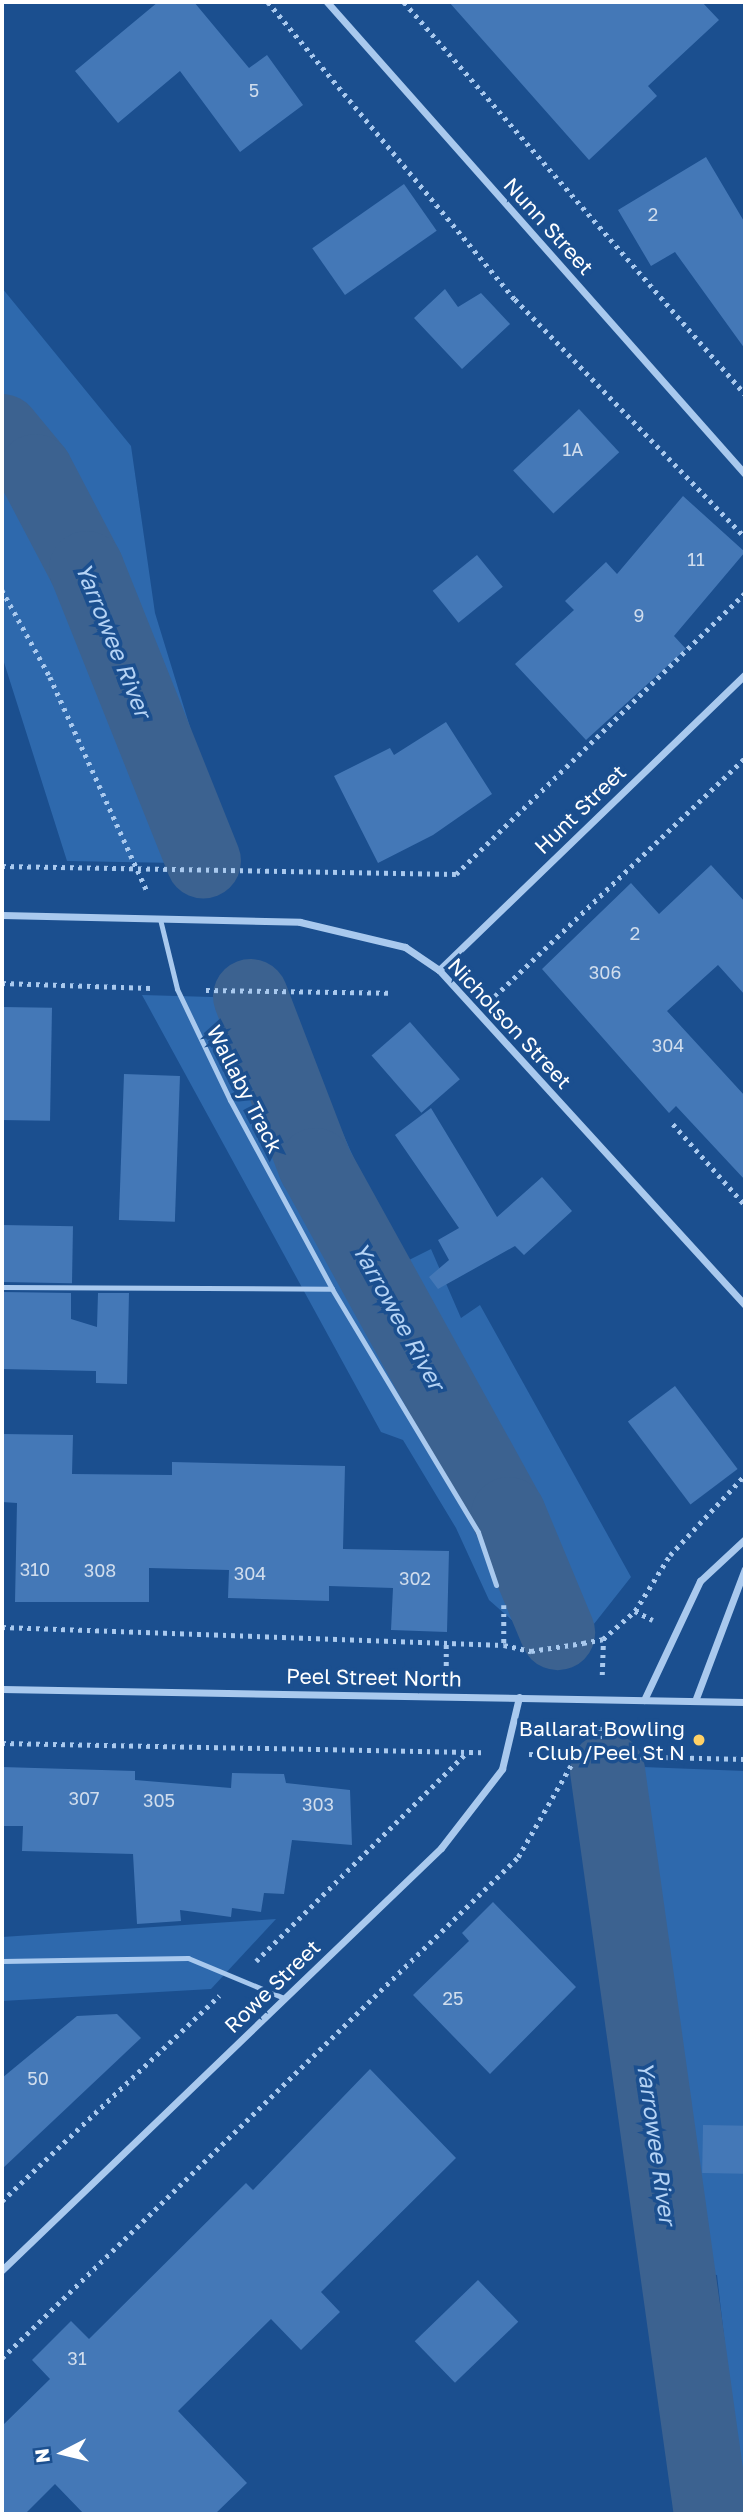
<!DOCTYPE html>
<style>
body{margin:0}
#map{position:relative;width:747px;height:2516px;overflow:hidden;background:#1b4f8f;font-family:"Golos Text",sans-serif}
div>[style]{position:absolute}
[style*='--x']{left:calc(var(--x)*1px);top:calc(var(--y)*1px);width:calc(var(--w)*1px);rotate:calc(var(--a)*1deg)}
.green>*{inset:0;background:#2e69ad}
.river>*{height:75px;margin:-37.5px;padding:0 37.5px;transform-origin:37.5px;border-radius:37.5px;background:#3c6290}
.building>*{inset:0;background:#4478b7;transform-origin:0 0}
.path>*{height:4.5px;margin-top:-2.25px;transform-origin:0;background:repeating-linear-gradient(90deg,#a9c9ee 0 3.5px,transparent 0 8.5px)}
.service>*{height:5px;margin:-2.5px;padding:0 2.5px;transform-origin:2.5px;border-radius:2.5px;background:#a9c9ee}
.minor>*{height:7px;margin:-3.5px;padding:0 3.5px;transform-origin:3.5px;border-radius:3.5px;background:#a9c9ee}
.dots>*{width:19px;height:19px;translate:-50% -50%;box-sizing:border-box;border:4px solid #1b4f8f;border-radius:50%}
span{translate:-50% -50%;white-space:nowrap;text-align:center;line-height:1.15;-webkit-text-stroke:7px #1b4f8f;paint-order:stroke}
.number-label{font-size:18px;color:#d0dded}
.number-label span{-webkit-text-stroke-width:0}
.street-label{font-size:21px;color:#fff}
.poi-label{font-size:21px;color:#fff}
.right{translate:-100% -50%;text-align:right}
.water-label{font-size:23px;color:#b5d3f5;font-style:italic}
.frame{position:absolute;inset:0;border:4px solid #fff;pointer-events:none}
.north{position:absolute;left:28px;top:2418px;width:70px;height:70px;-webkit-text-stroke:5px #1b4f8f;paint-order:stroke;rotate:263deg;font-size:19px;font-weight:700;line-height:28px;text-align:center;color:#fff}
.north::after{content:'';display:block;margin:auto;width:24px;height:32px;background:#fff;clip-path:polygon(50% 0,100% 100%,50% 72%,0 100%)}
</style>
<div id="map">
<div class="green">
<div style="clip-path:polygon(2px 288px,131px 446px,155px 613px,232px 864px,67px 861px,2px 656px)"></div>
<div style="clip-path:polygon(142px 995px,283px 999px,401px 1264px,431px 1249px,461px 1318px,480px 1305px,631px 1577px,590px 1629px,540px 1645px,489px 1600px,456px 1528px,403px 1440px,381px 1432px)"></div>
<div style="clip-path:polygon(643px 1767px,745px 1771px,745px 2514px,705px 2514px,740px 2476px,717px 2275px,707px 2274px)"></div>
<div style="clip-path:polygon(276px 1919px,211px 1989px,2px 2001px,2px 1937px)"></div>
</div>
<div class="river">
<div style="--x:2;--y:431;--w:52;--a:50.5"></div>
<div style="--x:35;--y:471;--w:110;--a:62.3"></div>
<div style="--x:86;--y:568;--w:315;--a:68.2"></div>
<div style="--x:250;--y:996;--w:181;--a:69"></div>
<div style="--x:315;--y:1165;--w:399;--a:61.1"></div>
<div style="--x:508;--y:1514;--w:128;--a:67.4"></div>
<div style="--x:607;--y:1770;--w:751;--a:82.04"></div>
</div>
<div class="building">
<div style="clip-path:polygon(158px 2px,194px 2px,249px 68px,267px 55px,303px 105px,240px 152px,180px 71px,118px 123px,75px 71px)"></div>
<div style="clip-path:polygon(449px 2px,702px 2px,719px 20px,648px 86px,657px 96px,589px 160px)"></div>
<div style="clip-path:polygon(706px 157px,745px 223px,745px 349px,675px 252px,651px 266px,618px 210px)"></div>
<div style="left:404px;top:184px;width:57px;height:112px;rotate:55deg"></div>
<div style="clip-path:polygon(445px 289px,458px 307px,481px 293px,510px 324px,462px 369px,414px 318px)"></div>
<div style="left:579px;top:409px;width:59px;height:90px;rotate:47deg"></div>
<div style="clip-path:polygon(683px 496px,745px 552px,674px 636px,686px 649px,586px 740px,515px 664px,574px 610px,565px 601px,606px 562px,617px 574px)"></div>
<div style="left:477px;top:555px;width:41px;height:57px;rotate:51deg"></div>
<div style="clip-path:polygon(446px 722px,492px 794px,433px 835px,378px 863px,334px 776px,390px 748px,394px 755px)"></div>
<div style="clip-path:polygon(711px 865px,745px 902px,745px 995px,718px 965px,667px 1011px,745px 1096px,745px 1180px,676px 1106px,669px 1113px,542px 969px,631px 883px,659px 914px)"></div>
<div style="left:2px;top:1007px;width:50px;height:113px;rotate:1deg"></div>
<div style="left:410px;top:1022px;width:76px;height:51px;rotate:49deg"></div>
<div style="left:124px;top:1074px;width:56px;height:146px;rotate:2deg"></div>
<div style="clip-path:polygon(431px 1108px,497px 1217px,542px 1177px,572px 1211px,524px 1255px,515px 1246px,438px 1289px,429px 1277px,449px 1260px,438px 1240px,459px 1228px,395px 1135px)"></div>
<div style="left:2px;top:1225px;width:71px;height:57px;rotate:1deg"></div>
<div style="clip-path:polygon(2px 1292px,71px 1293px,71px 1319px,97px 1327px,98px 1293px,129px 1293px,127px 1384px,96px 1383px,96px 1371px,2px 1369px)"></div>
<div style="left:675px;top:1386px;width:104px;height:59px;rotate:53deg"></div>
<div style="clip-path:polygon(2px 1434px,73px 1435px,72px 1474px,172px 1475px,172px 1462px,345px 1466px,343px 1549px,449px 1551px,447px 1632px,391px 1630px,393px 1588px,329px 1586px,329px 1601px,228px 1598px,229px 1570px,149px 1568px,149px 1602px,15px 1602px,17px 1503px,2px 1502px)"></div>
<div style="clip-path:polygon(2px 1767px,135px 1771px,135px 1780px,231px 1788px,232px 1773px,284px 1774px,286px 1783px,350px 1790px,352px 1845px,292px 1840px,284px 1894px,264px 1893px,261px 1912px,232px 1908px,231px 1917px,180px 1910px,181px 1921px,137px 1924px,133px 1854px,22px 1851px,23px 1826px,2px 1826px)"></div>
<div style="clip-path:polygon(493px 1902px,576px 1987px,490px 2074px,413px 1995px,469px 1941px,462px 1933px)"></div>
<div style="clip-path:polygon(117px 2014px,141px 2038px,2px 2169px,2px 2078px,77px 2016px)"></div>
<div style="clip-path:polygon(370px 2069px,456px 2158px,321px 2292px,340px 2312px,301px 2350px,271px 2319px,178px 2411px,247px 2483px,215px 2514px,84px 2514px,55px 2484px,25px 2514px,2px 2514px,2px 2426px,50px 2379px,32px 2360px,71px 2321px,89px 2339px,246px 2183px,253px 2190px)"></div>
<div style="left:703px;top:2125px;width:42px;height:48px;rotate:1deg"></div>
<div style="left:478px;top:2280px;width:58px;height:88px;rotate:46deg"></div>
</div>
<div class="path">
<div style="--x:268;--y:2;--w:386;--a:50.3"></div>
<div style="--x:515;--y:299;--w:331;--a:46"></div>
<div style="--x:404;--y:2;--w:520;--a:48.98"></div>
<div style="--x:2;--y:590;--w:99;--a:61.1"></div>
<div style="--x:50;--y:677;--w:237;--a:65.6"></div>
<div style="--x:2;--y:866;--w:454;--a:1"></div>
<div style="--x:456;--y:874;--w:403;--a:-44.2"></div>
<div style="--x:2;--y:983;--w:149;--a:1.9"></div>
<div style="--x:206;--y:990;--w:183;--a:0.9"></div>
<div style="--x:495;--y:996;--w:345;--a:-43.6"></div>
<div style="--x:673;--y:1124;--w:108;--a:48.4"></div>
<div style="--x:504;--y:1605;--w:40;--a:90"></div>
<div style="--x:635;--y:1611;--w:20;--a:27"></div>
<div style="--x:2;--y:1627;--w:502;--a:2.05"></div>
<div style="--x:504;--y:1645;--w:28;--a:13"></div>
<div style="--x:531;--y:1651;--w:53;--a:-8.7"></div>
<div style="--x:583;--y:1643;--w:20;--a:-11"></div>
<div style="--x:603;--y:1639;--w:43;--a:-41.2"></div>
<div style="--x:635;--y:1611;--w:66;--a:-58"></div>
<div style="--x:670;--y:1555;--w:110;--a:-46.8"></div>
<div style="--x:446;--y:1674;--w:31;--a:-90"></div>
<div style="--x:602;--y:1675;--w:36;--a:-88"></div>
<div style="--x:2;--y:1743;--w:480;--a:1.1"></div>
<div style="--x:529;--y:1754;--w:216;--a:1.3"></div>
<div style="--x:600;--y:1756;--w:34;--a:-88"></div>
<div style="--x:256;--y:1961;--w:296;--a:-44.7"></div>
<div style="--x:2;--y:2201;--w:299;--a:-43.4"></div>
<div style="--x:2;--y:2358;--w:719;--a:-44.15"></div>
<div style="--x:518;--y:1857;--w:118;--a:-60"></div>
</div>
<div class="service">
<div style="--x:160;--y:919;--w:72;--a:76.3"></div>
<div style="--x:177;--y:989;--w:123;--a:64.5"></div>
<div style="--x:230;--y:1100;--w:215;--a:61.6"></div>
<div style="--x:332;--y:1289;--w:283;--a:59"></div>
<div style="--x:478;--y:1532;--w:56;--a:71.2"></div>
<div style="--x:2;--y:1287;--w:330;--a:0.3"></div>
<div style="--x:2;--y:1961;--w:186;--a:-0.9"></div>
<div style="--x:188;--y:1958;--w:104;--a:22.6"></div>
</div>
<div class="minor">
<div style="--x:327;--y:2;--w:630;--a:48.47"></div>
<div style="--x:2;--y:915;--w:298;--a:1.3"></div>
<div style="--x:300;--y:922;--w:108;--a:13.4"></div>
<div style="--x:405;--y:947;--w:41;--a:34.1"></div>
<div style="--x:439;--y:970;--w:454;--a:47.6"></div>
<div style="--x:439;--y:970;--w:426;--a:-44"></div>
<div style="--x:2;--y:1689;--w:743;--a:1"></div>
<div style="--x:644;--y:1700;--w:132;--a:-64.8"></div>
<div style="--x:700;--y:1581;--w:62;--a:-43"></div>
<div style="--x:695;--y:1701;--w:141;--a:-69.3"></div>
<div style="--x:2;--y:2270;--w:609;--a:-43.87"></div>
<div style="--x:441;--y:1848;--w:100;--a:-52.3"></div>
<div style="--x:502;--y:1769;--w:74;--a:-76.7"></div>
</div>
<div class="dots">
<div style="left:699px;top:1740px;background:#ffd166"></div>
</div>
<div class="number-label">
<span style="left:254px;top:90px">5</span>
<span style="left:653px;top:214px">2</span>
<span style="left:573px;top:449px">1A</span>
<span style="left:696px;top:559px">11</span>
<span style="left:639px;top:615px">9</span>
<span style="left:635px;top:933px">2</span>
<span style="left:605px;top:972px">306</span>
<span style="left:668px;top:1045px">304</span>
<span style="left:35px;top:1569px">310</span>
<span style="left:100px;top:1570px">308</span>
<span style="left:250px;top:1573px">304</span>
<span style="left:415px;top:1578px">302</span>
<span style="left:84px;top:1798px">307</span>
<span style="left:159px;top:1800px">305</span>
<span style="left:318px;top:1804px">303</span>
<span style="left:453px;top:1998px">25</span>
<span style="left:38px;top:2078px">50</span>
<span style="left:77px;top:2358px">31</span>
</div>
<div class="street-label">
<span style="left:549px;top:226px;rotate:48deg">Nunn Street</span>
<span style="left:580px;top:809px;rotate:-44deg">Hunt Street</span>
<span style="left:510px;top:1023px;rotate:47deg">Nicholson Street</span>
<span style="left:245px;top:1089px;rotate:63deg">Wallaby Track</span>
<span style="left:374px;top:1677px;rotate:1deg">Peel Street North</span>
<span style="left:272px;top:1986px;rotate:-44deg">Rowe Street</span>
</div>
<div class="poi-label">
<span class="right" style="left:685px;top:1740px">Ballarat Bowling<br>Club/Peel St N</span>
</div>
<div class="water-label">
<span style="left:114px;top:640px;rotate:68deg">Yarrowee River</span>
<span style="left:399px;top:1316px;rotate:61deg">Yarrowee River</span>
<span style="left:657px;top:2143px;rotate:82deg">Yarrowee River</span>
</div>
<div class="frame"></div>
<div class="north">N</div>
</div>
